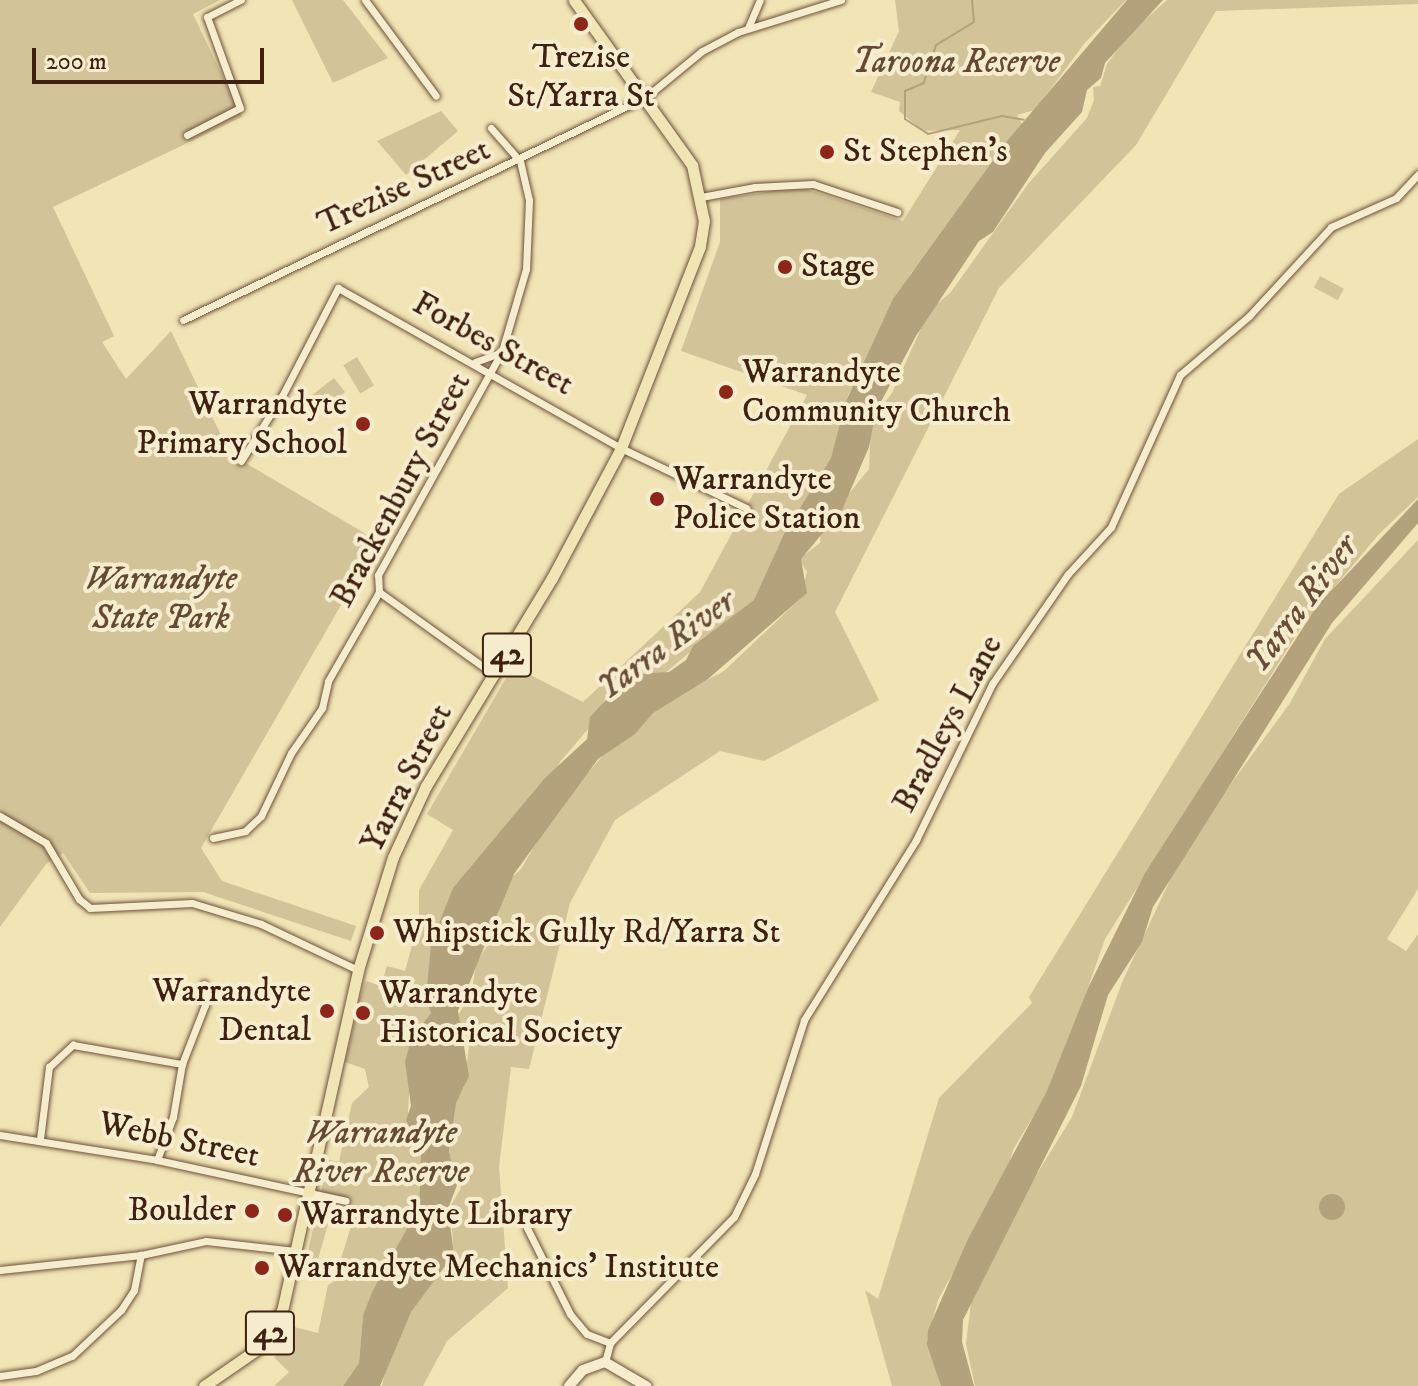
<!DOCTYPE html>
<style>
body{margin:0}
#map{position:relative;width:1418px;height:1386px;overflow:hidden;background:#f1e4b5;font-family:"IM FELL DW Pica",serif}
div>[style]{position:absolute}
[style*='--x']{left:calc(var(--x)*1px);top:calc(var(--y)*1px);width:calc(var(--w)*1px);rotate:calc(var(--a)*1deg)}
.green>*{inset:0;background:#d3c399;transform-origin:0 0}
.water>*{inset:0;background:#b4a27d}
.round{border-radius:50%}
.stream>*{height:2px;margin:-1px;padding:0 1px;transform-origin:1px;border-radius:1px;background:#b4a27d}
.roads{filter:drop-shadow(0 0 2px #6c523a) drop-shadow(0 0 2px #6c523a)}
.minor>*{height:7px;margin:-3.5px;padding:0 3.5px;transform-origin:3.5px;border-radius:3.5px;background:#f6edcf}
.secondary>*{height:10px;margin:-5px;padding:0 5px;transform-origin:5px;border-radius:5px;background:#f6edcf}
.primary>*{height:11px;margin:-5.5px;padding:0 5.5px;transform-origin:5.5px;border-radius:5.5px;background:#f1e4b5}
.dots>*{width:22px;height:22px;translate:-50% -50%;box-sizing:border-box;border:4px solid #f6edcf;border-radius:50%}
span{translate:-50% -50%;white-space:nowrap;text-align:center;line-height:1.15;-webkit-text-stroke:8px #f6edcf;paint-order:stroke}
.shield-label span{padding:2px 6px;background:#f6edcf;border:2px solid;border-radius:6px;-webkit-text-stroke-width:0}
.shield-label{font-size:32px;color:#3f2111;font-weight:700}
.poi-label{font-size:34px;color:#3f2111}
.left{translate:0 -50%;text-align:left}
.right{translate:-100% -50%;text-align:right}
.park-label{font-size:34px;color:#644a33;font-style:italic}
.street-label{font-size:34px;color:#3f2111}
.water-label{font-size:36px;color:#684e37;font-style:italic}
.scale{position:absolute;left:32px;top:48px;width:232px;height:36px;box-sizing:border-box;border:4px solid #3f2111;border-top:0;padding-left:10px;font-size:24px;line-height:28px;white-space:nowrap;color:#3f2111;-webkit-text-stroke:6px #f6edcf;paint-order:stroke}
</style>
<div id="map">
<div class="green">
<div style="clip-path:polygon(0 0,220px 0,193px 14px,242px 117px,53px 207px,114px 336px,102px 342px,126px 379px,171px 331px,230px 454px,378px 541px,201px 848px,222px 881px,356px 926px,351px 941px,203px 892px,90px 893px,63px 853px,46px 864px,0 927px)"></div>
<div style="clip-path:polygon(292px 0,343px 0,388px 58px,333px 83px)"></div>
<div style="clip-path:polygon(895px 0,1126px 0,1084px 44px,1035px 110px,1017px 115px,1022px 124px,930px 254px,911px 273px,848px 395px,834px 455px,776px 551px,769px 584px,756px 596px,754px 612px,716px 630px,664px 674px,636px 672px,611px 689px,589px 728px,560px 762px,428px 996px,431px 1013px,412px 1039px,408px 1112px,421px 1153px,419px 1207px,363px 1315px,359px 1363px,343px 1386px,274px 1386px,289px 1372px,274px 1357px,288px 1345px,290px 1326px,318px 1333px,328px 1285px,334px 1281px,357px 1207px,334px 1203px,313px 1277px,303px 1275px,323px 1182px,352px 1184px,352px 1177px,326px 1169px,323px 1158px,339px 1162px,352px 1103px,369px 1087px,365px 1069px,345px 1062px,355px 1020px,368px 1023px,372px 1007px,358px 1003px,366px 981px,381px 986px,387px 966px,405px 971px,419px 920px,419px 890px,453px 830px,427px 814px,513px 666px,583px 702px,700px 592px,807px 395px,681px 351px,720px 242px,720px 199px,800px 187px,903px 221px,960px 130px,923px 131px,899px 111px,900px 102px,871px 92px,899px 31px)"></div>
<div style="clip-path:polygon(1167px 0,1418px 0,1418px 4px,1216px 11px,1136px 145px,999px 288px,835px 612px,879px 700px,764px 761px,720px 751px,615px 820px,570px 903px,529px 1069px,511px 1067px,499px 1167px,508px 1288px,447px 1341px,423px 1386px,382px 1386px,391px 1346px,428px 1283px,441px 1276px,454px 1255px,450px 1207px,461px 1188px,450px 1156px,446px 1116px,464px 1087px,470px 1038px,460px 1034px,457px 1018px,472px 990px,476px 963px,492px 939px,505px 884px,521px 869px,555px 811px,610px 747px,659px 705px,724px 671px,800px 599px,807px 572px,799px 559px,820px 543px,821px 528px,869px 469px,871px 421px,892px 393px,929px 311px,951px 292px,1028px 184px,1087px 118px,1094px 100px,1093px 87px,1100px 86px,1107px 64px,1129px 34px)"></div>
<div style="clip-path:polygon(441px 111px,458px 131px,406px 175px,377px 141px)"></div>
<div style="left:1320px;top:276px;width:27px;height:13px;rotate:28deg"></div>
<div style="left:357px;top:357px;width:33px;height:16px;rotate:59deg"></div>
<div style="left:334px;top:378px;width:18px;height:35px;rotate:52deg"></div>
<div style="clip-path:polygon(1418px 439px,1418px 497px,1379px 534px,1302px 626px,1105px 939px,1056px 1079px,1014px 1148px,1004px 1179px,938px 1300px,927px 1340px,945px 1386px,892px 1386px,865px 1290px,878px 1299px,939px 1098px,1032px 1003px,1029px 997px,1339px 494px)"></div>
<div style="clip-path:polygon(1418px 540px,1418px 889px,1387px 939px,1406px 951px,1418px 934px,1418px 1386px,975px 1386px,966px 1344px,972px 1294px,984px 1260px,1072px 1117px,1123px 980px,1187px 844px,1290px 703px,1325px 639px)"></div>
</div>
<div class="water">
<div style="clip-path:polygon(1127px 0,1163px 0,1105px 63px,1101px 78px,1087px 90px,1082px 112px,1045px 153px,993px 232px,979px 241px,916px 336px,876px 411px,869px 447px,842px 510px,801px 559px,807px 593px,708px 679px,653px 713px,635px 734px,598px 759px,514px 874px,458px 1011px,469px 1076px,456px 1103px,449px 1151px,457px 1185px,448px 1209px,454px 1254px,411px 1312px,380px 1386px,343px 1386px,359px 1363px,363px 1315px,373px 1290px,419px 1207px,421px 1153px,406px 1120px,411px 1106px,405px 1062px,411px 1039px,431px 1013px,426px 999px,431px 944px,453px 888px,545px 778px,587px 739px,590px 717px,623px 682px,635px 674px,669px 672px,686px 660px,693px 646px,754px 600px,784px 534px,831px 458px,846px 401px,893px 299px,1007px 141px)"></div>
<div style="clip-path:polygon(1418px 499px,1418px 523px,1332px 623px,1153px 907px,1142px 942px,1108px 995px,1081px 1086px,963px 1320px,962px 1342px,974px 1386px,941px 1386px,927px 1345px,928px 1330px,968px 1239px,1047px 1091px,1088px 988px,1145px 873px,1317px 606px)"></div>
<div class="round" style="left:1319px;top:1194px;width:26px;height:26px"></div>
</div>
<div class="stream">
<div style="--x:972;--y:0;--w:22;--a:85"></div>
<div style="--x:974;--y:22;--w:44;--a:148.8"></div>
<div style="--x:936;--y:45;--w:40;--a:108"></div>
<div style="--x:924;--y:83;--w:21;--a:157"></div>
<div style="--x:905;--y:91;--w:28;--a:90"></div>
<div style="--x:905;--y:119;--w:27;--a:33"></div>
<div style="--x:928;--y:134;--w:76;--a:-13.7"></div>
<div style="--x:1002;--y:116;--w:22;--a:10"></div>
</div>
<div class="roads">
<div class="minor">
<div style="--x:365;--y:0;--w:119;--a:53.5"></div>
<div style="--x:748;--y:28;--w:30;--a:-67"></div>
<div style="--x:187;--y:135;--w:59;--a:-27"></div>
<div style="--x:240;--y:108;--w:97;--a:-109.9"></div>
<div style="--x:207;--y:17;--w:38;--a:-27"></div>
<div style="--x:701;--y:197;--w:55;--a:-10.5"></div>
<div style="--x:755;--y:187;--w:58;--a:-3"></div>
<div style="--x:813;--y:184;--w:89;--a:18.4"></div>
<div style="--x:183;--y:320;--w:514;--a:-25.72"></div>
<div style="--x:646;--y:97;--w:72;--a:-39.4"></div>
<div style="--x:702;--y:51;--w:41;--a:-27.8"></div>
<div style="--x:738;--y:32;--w:108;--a:-17.3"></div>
<div style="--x:475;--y:362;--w:27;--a:-20"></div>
<div style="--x:241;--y:461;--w:77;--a:-57.8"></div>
<div style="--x:282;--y:396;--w:122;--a:-62.6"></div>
<div style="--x:338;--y:288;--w:325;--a:29.5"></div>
<div style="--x:621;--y:448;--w:139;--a:25.6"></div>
<div style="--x:379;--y:592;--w:143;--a:35.6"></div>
<div style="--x:0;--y:816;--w:53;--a:30.4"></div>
<div style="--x:46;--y:843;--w:65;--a:59.5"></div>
<div style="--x:79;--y:899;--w:14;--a:39"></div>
<div style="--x:90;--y:908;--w:102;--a:-2.8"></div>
<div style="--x:192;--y:903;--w:72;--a:16.9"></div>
<div style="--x:261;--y:924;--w:107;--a:25.4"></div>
<div style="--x:213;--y:838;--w:33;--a:-12"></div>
<div style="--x:245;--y:831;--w:22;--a:-43"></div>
<div style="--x:261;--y:816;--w:70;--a:-64.5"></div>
<div style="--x:291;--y:753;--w:55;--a:-55.4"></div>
<div style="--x:322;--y:708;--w:28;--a:-77"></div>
<div style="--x:328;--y:681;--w:103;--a:-60.2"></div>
<div style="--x:379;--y:592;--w:17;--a:-93"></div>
<div style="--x:378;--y:575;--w:256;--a:-61"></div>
<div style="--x:502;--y:351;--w:85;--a:-73.7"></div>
<div style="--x:526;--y:269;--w:69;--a:-87.5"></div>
<div style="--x:529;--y:200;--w:40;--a:-103"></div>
<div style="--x:520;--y:161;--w:44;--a:-131.3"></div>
<div style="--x:0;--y:1135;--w:159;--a:9"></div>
<div style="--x:157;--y:1160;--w:193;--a:12.2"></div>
<div style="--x:40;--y:1139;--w:73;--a:-82.9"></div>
<div style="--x:49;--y:1067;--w:33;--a:-43"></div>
<div style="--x:73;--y:1045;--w:111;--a:9.9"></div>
<div style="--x:157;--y:1160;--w:46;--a:-69.6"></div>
<div style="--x:173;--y:1117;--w:54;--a:-80.4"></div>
<div style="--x:182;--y:1064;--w:63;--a:-68.7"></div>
<div style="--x:205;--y:1005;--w:21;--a:-93"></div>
<div style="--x:527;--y:1228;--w:96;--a:63.4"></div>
<div style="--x:570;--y:1314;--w:26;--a:50"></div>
<div style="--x:587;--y:1334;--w:25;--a:21"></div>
<div style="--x:0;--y:1270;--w:142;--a:-6.1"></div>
<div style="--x:141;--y:1255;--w:66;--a:-12.2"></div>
<div style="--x:206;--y:1241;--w:90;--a:6.4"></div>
<div style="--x:605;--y:1362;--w:20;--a:-75"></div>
<div style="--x:610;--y:1343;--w:177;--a:-45.5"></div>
<div style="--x:734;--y:1217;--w:48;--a:-64"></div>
<div style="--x:755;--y:1174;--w:162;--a:-72.3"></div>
<div style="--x:804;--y:1020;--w:212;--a:-58.1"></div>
<div style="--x:916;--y:840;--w:174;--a:-64"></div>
<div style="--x:992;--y:684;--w:134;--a:-55.4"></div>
<div style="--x:1068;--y:574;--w:64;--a:-47.5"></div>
<div style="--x:1111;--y:527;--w:167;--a:-65.6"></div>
<div style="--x:1180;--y:375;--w:91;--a:-40.5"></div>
<div style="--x:1249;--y:316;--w:121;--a:-47.3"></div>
<div style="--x:1331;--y:227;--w:71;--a:-24"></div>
<div style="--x:1396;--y:198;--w:33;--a:-47"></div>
<div style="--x:0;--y:1376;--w:36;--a:-8"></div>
<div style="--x:36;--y:1371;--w:39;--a:-23"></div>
<div style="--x:72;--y:1356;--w:67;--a:-43.2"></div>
<div style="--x:121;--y:1310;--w:24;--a:-57"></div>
<div style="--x:134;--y:1290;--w:36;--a:-79"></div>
</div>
<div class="secondary">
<div style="--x:569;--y:1386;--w:21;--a:-49"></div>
<div style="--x:583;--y:1370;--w:23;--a:-20"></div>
<div style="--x:605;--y:1362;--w:48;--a:30.3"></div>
</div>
<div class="primary">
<div style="--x:204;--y:1386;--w:63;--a:-34.7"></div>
<div style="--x:256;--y:1350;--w:47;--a:-56.3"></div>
<div style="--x:282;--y:1311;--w:349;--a:-77.4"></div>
<div style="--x:358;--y:970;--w:118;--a:-72.8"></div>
<div style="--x:393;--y:857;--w:78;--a:-65.1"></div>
<div style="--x:426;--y:786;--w:243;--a:-58.8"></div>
<div style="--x:552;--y:578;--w:147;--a:-62"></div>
<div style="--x:621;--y:448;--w:217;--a:-68.6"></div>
<div style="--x:700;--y:246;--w:25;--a:-81"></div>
<div style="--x:704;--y:221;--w:57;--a:-102.1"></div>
<div style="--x:692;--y:165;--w:203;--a:-125.6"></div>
</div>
</div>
<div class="dots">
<div style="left:581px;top:24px;background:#8f2418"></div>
<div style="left:827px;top:152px;background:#8f2418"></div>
<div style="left:785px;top:267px;background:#8f2418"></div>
<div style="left:726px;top:392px;background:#8f2418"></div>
<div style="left:363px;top:424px;background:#8f2418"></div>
<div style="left:657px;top:499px;background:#8f2418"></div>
<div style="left:377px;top:933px;background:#8f2418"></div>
<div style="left:327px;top:1011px;background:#8f2418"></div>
<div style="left:363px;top:1013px;background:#8f2418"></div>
<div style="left:252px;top:1211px;background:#8f2418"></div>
<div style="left:285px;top:1215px;background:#8f2418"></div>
<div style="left:262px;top:1268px;background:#8f2418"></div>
</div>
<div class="shield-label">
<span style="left:507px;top:655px">42</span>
<span style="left:270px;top:1333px">42</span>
</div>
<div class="poi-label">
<span style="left:581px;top:77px">Trezise<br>St/Yarra St</span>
<span class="left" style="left:843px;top:152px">St Stephen's</span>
<span class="left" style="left:801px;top:267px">Stage</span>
<span class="left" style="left:742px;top:392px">Warrandyte<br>Community Church</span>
<span class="right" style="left:347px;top:424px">Warrandyte<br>Primary School</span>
<span class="left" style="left:673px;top:499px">Warrandyte<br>Police Station</span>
<span class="left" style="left:393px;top:933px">Whipstick Gully Rd/Yarra St</span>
<span class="right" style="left:311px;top:1011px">Warrandyte<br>Dental</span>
<span class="left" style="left:379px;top:1013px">Warrandyte<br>Historical Society</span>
<span class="right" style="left:236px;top:1211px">Boulder</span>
<span class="left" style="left:301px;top:1215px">Warrandyte Library</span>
<span class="left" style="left:278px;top:1268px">Warrandyte Mechanics' Institute</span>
</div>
<div class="park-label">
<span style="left:956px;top:63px">Taroona Reserve</span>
<span style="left:161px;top:599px">Warrandyte<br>State Park</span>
<span style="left:381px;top:1153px">Warrandyte<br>River Reserve</span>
</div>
<div class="street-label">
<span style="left:404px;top:187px;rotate:-25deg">Trezise Street</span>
<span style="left:493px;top:344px;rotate:29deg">Forbes Street</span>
<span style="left:401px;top:490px;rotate:-62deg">Brackenbury Street</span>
<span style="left:948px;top:724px;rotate:-62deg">Bradleys Lane</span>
<span style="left:407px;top:778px;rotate:-63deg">Yarra Street</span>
<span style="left:179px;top:1140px;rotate:12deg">Webb Street</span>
</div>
<div class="water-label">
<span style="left:1302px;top:604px;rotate:-53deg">Yarra River</span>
<span style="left:666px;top:645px;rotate:-36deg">Yarra River</span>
</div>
<div class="scale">200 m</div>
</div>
